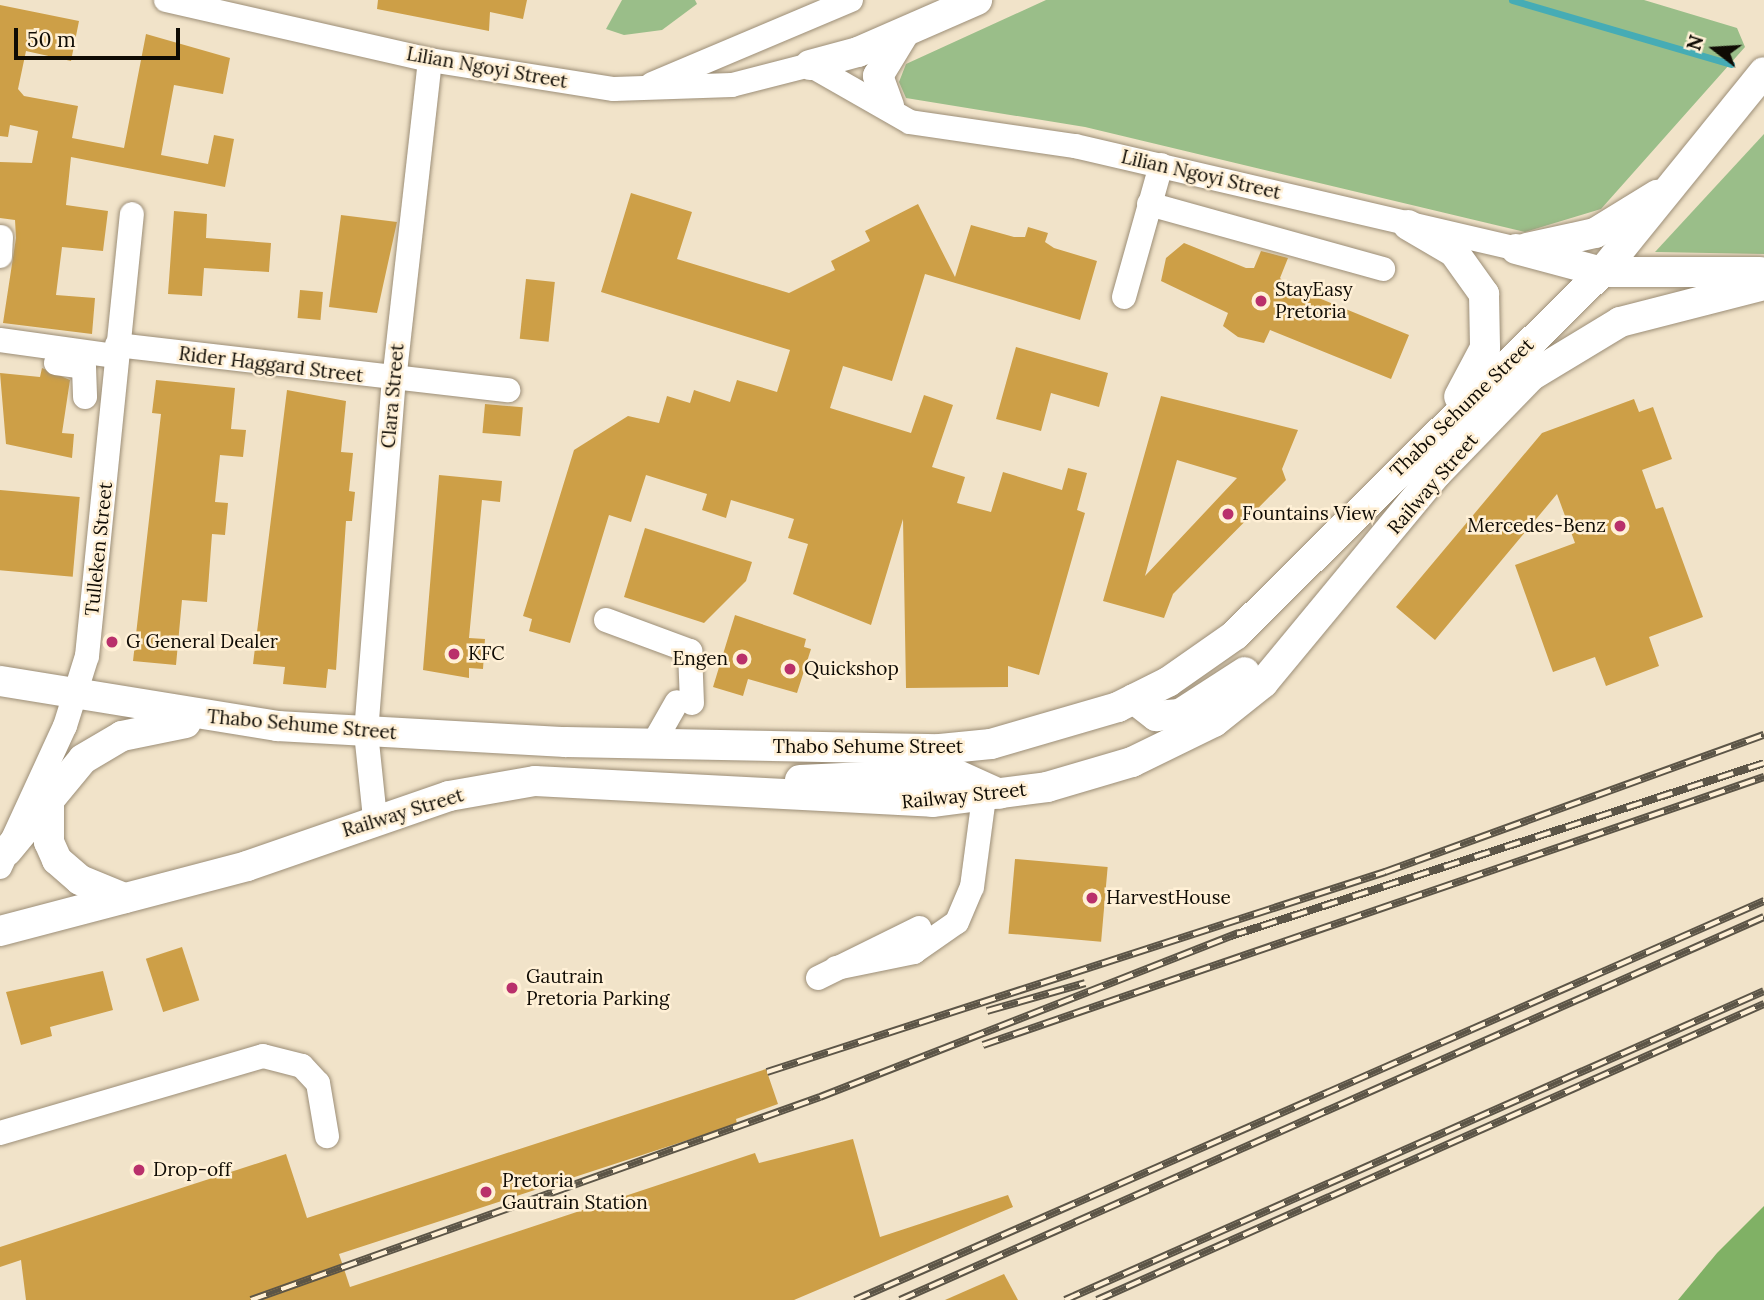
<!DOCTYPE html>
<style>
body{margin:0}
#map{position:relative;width:1764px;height:1300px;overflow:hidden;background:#f1e3c9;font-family:Lora,serif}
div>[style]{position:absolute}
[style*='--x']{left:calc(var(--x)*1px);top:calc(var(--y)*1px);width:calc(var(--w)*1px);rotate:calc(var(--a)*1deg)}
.green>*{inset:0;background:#9abe89}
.forest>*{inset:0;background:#80b165}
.stream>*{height:7px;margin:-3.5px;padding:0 3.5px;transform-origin:3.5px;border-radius:3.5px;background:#46acb5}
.building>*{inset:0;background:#cd9f47;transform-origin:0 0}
.roads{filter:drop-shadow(0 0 2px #9c8e77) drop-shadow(0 0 2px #9c8e77)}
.minor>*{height:24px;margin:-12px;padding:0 12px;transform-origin:12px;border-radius:12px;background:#fff}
.major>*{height:30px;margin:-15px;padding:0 15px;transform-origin:15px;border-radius:15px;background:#fff}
.rail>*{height:8px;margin-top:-4px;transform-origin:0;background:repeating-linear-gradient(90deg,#fff0d6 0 16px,#5c5547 0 32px);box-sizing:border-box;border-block:2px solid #5c5547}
.dots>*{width:19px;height:19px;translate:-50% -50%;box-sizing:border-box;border:4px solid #fff0d6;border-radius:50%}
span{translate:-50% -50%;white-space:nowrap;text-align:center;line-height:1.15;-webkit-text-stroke:5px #fff0d6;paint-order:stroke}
.street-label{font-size:19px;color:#0f0b04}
.poi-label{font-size:19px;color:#0f0b04}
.left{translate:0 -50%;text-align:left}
.right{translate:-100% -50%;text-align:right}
.north{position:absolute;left:1680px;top:14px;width:70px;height:70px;-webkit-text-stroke:5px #fff0d6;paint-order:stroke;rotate:287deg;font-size:19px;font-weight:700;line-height:28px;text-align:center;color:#0f0b04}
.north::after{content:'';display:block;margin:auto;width:24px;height:32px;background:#0f0b04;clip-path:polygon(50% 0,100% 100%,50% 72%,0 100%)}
.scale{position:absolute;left:14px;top:28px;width:166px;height:32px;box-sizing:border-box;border:4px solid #0f0b04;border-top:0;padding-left:9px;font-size:21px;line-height:24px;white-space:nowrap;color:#0f0b04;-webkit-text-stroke:5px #fff0d6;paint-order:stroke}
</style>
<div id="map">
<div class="green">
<div style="clip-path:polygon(622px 0,695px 0,697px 4px,662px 30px,624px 35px,606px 29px)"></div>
<div style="clip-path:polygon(1046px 0,1644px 0,1737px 28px,1745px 47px,1601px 209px,1525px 232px,1085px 127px,906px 98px,899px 82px,906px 64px)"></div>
<div style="clip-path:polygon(1764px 134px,1764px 254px,1655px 252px)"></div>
</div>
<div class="forest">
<div style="clip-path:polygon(1764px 1206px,1764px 1300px,1678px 1300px,1717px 1253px)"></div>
</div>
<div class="stream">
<div style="--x:1512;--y:0;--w:228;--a:16.3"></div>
</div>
<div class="building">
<div style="clip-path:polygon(378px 0,527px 0,523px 19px,490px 12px,489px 31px,377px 9px)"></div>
<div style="clip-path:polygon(0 5px,79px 21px,71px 61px,26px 51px,18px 89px,24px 96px,78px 106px,72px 138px,124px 148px,146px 34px,230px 58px,223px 94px,174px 85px,161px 155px,208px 164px,214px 135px,234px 139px,225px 187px,71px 157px,66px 205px,108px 211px,103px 251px,62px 247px,56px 295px,95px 298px,92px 334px,3px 323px,16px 238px,15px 220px,0 218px,0 162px,32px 163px,38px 131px,10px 125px,8px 137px,0 136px)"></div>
<div style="clip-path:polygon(631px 193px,692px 212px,677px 259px,789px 293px,835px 270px,831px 261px,870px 241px,865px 231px,918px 204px,955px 277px,971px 225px,1014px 237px,1025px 237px,1028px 227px,1048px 233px,1045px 242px,1054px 248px,1097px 261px,1080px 320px,925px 274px,892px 381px,843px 366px,830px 408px,911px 433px,924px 395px,953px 405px,932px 467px,965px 477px,957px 503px,991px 512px,1003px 472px,1062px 490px,1068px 468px,1087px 473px,1077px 510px,1085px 513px,1039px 675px,1008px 666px,1008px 687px,906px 688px,903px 519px,871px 625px,793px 594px,808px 544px,788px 538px,794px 519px,731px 500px,726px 518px,702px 510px,707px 494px,646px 475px,631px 522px,609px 515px,570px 643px,529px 631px,532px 619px,523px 616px,574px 450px,628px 416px,659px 423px,667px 396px,690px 403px,694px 390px,730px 402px,737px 380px,777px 392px,790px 350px,601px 292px)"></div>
<div style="clip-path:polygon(174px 211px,207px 214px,206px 238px,271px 243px,269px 272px,204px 268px,202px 296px,168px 294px)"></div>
<div style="clip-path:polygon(341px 215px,397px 222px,377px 313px,329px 307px)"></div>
<div style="clip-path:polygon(1184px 243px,1246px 268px,1254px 268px,1261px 251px,1288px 258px,1280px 278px,1287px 285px,1409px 335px,1391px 379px,1270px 330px,1264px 343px,1238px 337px,1223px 326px,1228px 313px,1161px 281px,1166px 258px)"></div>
<div style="left:526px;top:279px;width:29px;height:60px;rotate:6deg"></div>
<div style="left:300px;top:290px;width:23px;height:28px;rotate:5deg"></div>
<div style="clip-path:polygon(1016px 347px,1108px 373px,1099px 407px,1051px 393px,1041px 431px,996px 419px)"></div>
<div style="clip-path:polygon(42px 368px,70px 380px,62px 433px,74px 434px,72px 458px,6px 444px,0 373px,40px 377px)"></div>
<div style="clip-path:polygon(156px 380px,235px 388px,231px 429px,246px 430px,243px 457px,220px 455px,215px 502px,228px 503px,225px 535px,212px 534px,207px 602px,182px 600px,176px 665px,133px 661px,161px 414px,152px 413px)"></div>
<div style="clip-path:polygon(287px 390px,346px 401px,341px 452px,353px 453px,349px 491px,355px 492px,352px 521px,346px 521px,336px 670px,328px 669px,326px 688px,283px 684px,285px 667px,253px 664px)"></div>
<div style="clip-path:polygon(evenodd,1161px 396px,1298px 430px,1282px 469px,1286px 480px,1173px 594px,1164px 618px,1103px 601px,1161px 396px,1177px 460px,1237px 478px,1145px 576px,1177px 460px)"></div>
<div style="clip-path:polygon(1634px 399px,1639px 412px,1653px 407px,1672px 459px,1642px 470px,1656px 509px,1663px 507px,1703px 617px,1649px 637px,1659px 666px,1606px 686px,1595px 657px,1553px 672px,1515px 565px,1575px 543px,1557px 494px,1435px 640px,1396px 607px,1542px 433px)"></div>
<div style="left:485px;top:404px;width:38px;height:29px;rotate:5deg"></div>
<div style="clip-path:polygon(439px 475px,502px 481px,500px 502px,482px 500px,469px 638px,485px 639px,483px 669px,469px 668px,469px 678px,423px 670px)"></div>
<div style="left:0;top:490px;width:80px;height:80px;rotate:5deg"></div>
<div style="clip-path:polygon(645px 528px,752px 562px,746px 581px,704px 623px,624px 597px)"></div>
<div style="clip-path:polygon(735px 615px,806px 639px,804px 647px,811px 649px,797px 693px,748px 679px,743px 696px,713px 687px)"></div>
<div style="left:1015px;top:859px;width:93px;height:75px;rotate:5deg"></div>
<div style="left:182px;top:947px;width:56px;height:38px;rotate:72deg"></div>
<div style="clip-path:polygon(103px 971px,113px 1010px,50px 1027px,52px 1036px,21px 1045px,6px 992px)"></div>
<div style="clip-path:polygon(766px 1069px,778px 1104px,736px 1119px,737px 1124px,339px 1254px,350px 1287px,755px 1153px,759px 1163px,853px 1139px,880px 1237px,1008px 1195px,1013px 1207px,794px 1300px,26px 1300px,21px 1260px,0 1267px,0 1247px,286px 1154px,307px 1218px)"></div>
<div style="clip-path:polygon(1004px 1274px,1018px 1300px,945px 1300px)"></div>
</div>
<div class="roads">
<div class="minor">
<div style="--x:166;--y:0;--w:271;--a:12.8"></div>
<div style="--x:430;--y:60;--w:186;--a:9"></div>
<div style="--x:614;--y:89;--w:118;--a:-1.9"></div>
<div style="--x:732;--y:85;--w:81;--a:-14.4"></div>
<div style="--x:810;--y:65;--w:115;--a:29.7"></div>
<div style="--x:910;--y:122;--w:167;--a:8.3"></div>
<div style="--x:1075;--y:146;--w:453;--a:13.1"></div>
<div style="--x:652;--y:84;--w:216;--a:-22.9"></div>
<div style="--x:1149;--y:204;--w:243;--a:15.5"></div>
<div style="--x:0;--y:256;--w:19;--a:-87"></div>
<div style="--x:1124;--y:297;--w:137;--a:-74.3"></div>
<div style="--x:0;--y:340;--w:117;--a:7.9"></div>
<div style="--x:117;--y:345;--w:394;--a:6.6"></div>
<div style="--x:56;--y:363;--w:28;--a:8"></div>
<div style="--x:84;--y:367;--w:30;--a:88"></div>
<div style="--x:606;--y:620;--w:90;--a:20.3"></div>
<div style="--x:690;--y:651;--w:52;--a:87.8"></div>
<div style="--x:653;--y:744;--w:48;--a:-60.3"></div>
<div style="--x:375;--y:818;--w:85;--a:-96"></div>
<div style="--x:366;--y:733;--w:353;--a:-85.5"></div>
<div style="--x:394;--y:381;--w:323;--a:-83.6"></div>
<div style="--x:0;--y:867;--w:155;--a:-65.3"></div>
<div style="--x:65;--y:726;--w:73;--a:-72.6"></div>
<div style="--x:87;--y:656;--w:444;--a:-84.2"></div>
<div style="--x:836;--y:968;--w:80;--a:-11.6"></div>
<div style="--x:914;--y:952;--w:52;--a:-34.9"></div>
<div style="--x:957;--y:922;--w:38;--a:-67"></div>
<div style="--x:972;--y:887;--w:91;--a:-82.4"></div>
<div style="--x:818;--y:978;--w:113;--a:-26.3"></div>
<div style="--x:0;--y:1133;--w:274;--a:-16.3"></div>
<div style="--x:263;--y:1056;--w:40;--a:14.4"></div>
<div style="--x:302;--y:1066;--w:23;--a:47"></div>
<div style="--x:318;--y:1083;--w:54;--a:80.4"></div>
</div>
<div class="major">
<div style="--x:810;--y:65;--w:50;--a:-15.2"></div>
<div style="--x:858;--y:52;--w:130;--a:-23.6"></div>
<div style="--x:889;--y:106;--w:32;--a:-110"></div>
<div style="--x:878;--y:76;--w:48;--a:-58.6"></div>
<div style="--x:1408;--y:225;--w:53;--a:30.4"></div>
<div style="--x:1454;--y:252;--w:52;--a:54.5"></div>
<div style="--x:1484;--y:294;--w:54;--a:88.9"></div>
<div style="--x:1485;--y:348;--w:55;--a:118"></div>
<div style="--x:1527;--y:248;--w:70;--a:-12.4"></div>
<div style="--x:1595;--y:233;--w:73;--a:-31.5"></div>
<div style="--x:1516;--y:249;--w:89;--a:15"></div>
<div style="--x:1602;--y:272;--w:158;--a:0"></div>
<div style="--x:0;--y:681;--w:281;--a:9.2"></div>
<div style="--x:277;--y:726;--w:289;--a:3.2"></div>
<div style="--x:566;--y:742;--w:374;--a:1.1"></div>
<div style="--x:940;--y:749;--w:51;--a:-5.6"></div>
<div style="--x:991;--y:744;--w:132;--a:-16.2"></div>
<div style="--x:1118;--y:707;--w:56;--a:-26.6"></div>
<div style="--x:1168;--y:682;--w:82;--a:-35"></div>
<div style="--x:1235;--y:635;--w:516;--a:-44.69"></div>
<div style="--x:1602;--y:272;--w:257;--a:-51"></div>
<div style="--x:1134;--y:699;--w:28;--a:38"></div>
<div style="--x:1156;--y:716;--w:24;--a:-5"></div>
<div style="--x:1180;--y:714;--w:77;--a:-32.9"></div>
<div style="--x:800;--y:780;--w:153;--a:-2.6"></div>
<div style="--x:953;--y:773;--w:51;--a:24.1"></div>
<div style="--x:49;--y:797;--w:45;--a:90"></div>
<div style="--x:49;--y:842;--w:20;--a:66"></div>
<div style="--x:57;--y:860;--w:30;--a:41"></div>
<div style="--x:80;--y:880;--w:48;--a:22.2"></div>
<div style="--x:7;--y:851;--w:119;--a:-50.4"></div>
<div style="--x:83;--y:759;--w:45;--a:-30.5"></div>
<div style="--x:122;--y:736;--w:65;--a:-11.5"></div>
<div style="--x:0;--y:931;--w:255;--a:-14.7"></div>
<div style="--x:247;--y:866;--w:214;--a:-19.1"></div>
<div style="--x:449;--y:796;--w:87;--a:-9.9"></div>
<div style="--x:535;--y:781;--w:398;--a:3"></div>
<div style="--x:932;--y:802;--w:116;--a:-7.4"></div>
<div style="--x:1047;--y:787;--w:89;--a:-16.4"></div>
<div style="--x:1132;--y:762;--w:91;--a:-26"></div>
<div style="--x:1214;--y:722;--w:63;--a:-38.5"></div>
<div style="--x:1263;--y:683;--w:273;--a:-50.4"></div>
<div style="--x:1437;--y:473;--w:135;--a:-45.9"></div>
<div style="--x:1531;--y:376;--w:104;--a:-31.2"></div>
<div style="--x:1620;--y:322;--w:149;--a:-14.4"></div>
</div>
</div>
<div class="rail">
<div style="--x:1231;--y:936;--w:560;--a:-17.98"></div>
<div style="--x:987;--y:1011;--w:102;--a:-15.9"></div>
<div style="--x:983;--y:1045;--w:826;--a:-18.94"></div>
<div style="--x:767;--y:1072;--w:650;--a:-17.93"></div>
<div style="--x:1385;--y:872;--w:403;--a:-19.9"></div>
<div style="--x:251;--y:1300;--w:604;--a:-19.63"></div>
<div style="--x:820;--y:1097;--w:450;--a:-21.4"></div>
<div style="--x:855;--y:1300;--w:993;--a:-23.7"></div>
<div style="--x:900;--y:1300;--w:945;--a:-23.91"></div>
<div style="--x:1065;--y:1300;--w:764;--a:-23.85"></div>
<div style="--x:1097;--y:1300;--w:730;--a:-23.93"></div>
</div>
<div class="dots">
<div style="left:1261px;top:301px;background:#b9306b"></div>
<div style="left:1228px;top:514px;background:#b9306b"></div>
<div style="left:1620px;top:526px;background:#b9306b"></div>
<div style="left:112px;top:642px;background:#b9306b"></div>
<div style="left:454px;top:654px;background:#b9306b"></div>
<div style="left:742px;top:659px;background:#b9306b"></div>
<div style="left:790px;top:669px;background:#b9306b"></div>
<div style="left:1092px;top:898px;background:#b9306b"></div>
<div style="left:512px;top:988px;background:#b9306b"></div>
<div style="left:139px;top:1170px;background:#b9306b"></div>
<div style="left:486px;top:1192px;background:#b9306b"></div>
</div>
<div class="street-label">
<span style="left:487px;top:68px;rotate:10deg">Lilian Ngoyi Street</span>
<span style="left:1201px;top:175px;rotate:13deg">Lilian Ngoyi Street</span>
<span style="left:271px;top:365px;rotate:7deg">Rider Haggard Street</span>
<span style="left:393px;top:396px;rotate:-85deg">Clara Street</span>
<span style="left:1462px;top:408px;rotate:-44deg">Thabo Sehume Street</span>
<span style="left:1433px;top:484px;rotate:-49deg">Railway Street</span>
<span style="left:99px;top:549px;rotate:-84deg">Tulleken Street</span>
<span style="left:302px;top:725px;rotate:5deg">Thabo Sehume Street</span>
<span style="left:868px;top:747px">Thabo Sehume Street</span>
<span style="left:964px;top:796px;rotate:-6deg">Railway Street</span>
<span style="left:403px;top:813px;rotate:-17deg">Railway Street</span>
</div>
<div class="poi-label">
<span class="left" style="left:1275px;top:301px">StayEasy<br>Pretoria</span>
<span class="left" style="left:1242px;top:514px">Fountains View</span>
<span class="right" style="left:1606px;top:526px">Mercedes-Benz</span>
<span class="left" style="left:126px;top:642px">G General Dealer</span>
<span class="left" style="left:468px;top:654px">KFC</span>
<span class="right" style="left:728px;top:659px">Engen</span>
<span class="left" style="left:804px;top:669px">Quickshop</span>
<span class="left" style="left:1106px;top:898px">HarvestHouse</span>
<span class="left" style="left:526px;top:988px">Gautrain<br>Pretoria Parking</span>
<span class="left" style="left:153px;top:1170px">Drop-off</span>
<span class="left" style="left:502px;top:1192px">Pretoria<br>Gautrain Station</span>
</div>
<div class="north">N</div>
<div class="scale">50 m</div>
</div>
